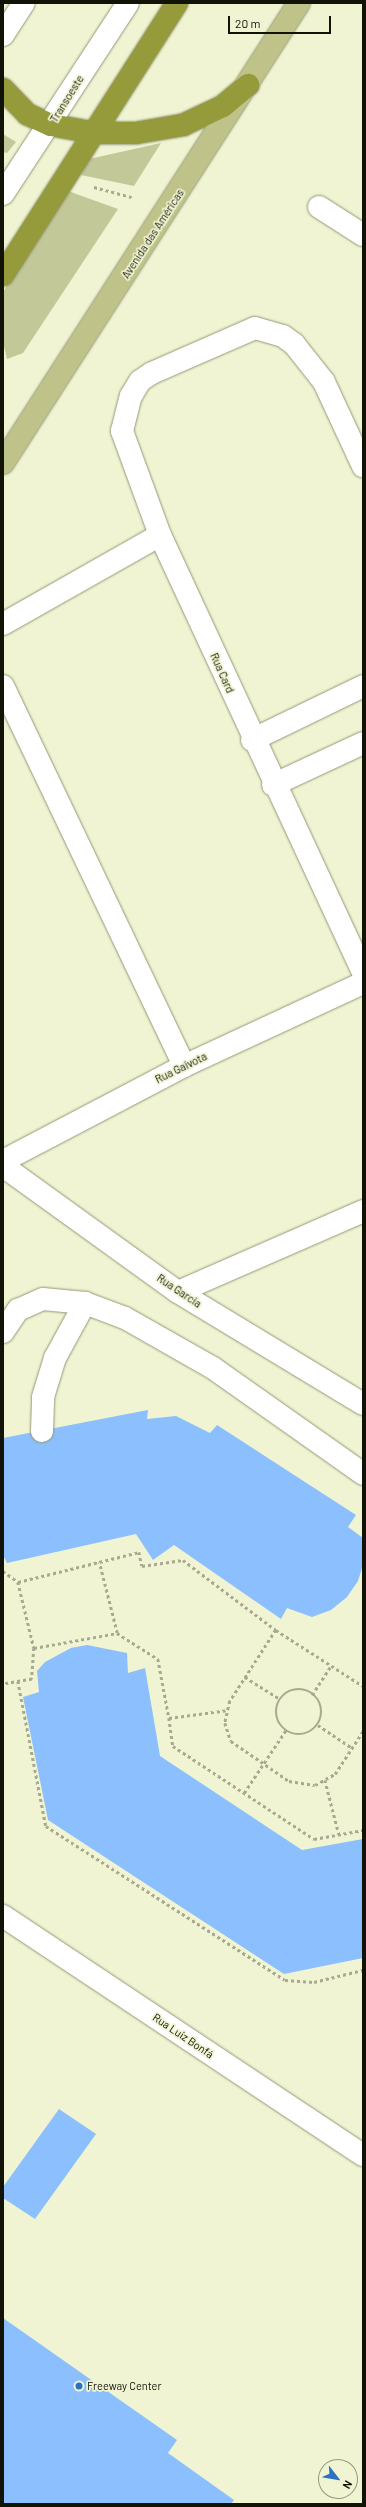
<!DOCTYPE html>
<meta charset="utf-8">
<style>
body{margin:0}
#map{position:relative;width:366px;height:2507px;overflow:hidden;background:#f0f4d2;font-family:Barlow,sans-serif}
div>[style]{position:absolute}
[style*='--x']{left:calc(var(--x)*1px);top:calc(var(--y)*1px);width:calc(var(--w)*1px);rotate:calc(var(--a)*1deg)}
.green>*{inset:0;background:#c3c898}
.building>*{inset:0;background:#8cbffd}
.path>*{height:2.5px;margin-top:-1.25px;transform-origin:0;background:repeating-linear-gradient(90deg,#a7aa90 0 3px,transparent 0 6px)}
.path>.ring{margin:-1.25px;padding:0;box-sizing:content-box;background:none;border:2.5px solid #a7aa90;border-radius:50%}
.roads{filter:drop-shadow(0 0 1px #949878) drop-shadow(0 0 1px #949878)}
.minor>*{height:22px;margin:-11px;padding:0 11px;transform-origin:11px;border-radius:11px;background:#fff}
.major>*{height:22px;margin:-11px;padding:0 11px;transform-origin:11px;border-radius:11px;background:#bfc389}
.highway>*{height:22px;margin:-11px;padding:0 11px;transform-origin:11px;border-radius:11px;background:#959b3b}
.dots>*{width:11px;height:11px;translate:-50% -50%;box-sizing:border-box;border:2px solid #f0f4d2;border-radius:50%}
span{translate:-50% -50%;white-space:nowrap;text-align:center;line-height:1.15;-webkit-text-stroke:3.5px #f0f4d2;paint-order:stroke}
.street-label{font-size:11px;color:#121307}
.poi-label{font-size:11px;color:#121307}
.left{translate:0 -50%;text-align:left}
.frame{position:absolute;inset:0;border:4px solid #121307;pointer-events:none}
.north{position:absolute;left:318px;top:2459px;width:40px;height:40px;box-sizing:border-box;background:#f0f4d2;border:1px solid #979a81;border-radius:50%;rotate:121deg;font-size:11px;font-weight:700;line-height:16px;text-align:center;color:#121307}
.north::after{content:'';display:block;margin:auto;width:14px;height:18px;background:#2b72c3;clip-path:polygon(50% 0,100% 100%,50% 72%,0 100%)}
.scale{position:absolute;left:228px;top:16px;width:103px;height:18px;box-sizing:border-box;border:2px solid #121307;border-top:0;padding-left:5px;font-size:12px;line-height:14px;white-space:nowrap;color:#121307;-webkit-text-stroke:3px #f0f4d2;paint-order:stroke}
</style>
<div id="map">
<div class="green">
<div style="clip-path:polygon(3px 134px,16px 142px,7px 153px,3px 152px)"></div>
<div style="clip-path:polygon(161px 143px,134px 186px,81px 175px,89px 159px)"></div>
<div style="clip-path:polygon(68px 191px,118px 209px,23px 353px,7px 359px,3px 342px,3px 292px)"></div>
</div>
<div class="building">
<div style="clip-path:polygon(148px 1410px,147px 1419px,176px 1416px,210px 1433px,217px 1425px,356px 1515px,348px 1527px,363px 1538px,363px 1565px,358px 1581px,347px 1597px,331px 1610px,312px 1617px,287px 1608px,281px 1619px,174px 1545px,153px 1560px,136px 1534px,7px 1563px,3px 1555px,3px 1438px)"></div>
<div style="clip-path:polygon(87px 1645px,127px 1653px,128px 1673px,145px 1668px,160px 1756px,302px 1850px,363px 1839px,363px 1958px,284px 1974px,48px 1820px,23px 1697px,39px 1692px,37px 1671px,45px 1662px,71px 1648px)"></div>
<div style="clip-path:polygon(59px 2109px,96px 2134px,35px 2219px,3px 2198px,3px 2187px)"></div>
<div style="clip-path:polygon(3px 2318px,177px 2440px,168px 2453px,234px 2500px,231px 2504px,3px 2504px)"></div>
</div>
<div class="path">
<div style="--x:94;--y:187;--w:39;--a:15"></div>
<div style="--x:3;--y:1571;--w:19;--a:36"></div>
<div style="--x:18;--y:1582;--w:68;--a:76.4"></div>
<div style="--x:34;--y:1648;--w:31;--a:94"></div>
<div style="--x:32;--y:1679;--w:29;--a:170"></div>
<div style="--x:18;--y:1582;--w:125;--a:-13.9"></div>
<div style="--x:139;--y:1552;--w:14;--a:78"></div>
<div style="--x:142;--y:1566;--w:41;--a:-8.3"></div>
<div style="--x:183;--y:1560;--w:116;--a:37"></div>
<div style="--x:276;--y:1630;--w:85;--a:122.9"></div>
<div style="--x:230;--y:1701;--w:23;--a:103"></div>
<div style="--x:225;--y:1723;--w:19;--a:72"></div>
<div style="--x:231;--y:1741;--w:70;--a:34.6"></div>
<div style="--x:289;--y:1781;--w:26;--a:9"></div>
<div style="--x:315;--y:1785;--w:23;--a:-29"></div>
<div style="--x:335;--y:1774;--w:51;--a:-56.9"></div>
<div style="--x:276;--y:1630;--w:103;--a:32.8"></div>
<div style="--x:117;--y:1633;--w:49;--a:32.4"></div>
<div style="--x:158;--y:1659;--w:60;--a:79.4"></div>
<div style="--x:169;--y:1718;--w:60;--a:-7.7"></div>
<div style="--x:34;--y:1648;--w:84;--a:-10.2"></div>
<div style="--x:117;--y:1633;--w:73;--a:-104.2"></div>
<div style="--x:245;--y:1677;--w:41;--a:32.2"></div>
<div style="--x:18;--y:1681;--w:148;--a:79.1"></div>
<div style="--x:46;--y:1826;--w:284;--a:32.8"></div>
<div style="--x:285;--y:1980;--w:29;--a:4"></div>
<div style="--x:314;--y:1982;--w:50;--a:-13.8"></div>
<div class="ring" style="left:276px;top:1689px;width:43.5px;height:43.5px"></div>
<div style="--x:312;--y:1695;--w:35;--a:-57"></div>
<div style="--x:169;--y:1718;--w:28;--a:82"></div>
<div style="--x:173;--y:1746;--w:169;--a:33.4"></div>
<div style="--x:314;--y:1839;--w:50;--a:-10.4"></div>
<div style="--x:318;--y:1725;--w:40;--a:34"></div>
<div style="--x:325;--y:1780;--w:56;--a:75.5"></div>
<div style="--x:244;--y:1793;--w:76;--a:-56.3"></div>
</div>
<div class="roads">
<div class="minor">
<div style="--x:3;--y:35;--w:38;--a:-57"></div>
<div style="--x:3;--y:194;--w:228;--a:-56.8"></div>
<div style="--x:319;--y:207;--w:52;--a:32.5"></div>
<div style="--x:160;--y:535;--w:111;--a:-110.1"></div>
<div style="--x:122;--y:431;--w:36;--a:-76"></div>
<div style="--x:131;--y:396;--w:17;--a:-59"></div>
<div style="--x:140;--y:381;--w:14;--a:-34"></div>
<div style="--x:152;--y:373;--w:112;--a:-23.6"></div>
<div style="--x:255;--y:328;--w:29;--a:16"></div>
<div style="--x:283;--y:336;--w:14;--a:36"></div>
<div style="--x:294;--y:344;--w:48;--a:51.7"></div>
<div style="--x:324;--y:382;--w:93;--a:65.1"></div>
<div style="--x:3;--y:624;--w:180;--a:-29.5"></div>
<div style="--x:160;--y:535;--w:483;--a:65.1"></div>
<div style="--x:3;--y:686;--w:421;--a:64.5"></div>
<div style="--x:252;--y:740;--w:123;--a:-25.9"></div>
<div style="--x:273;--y:785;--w:99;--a:-25"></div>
<div style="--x:3;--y:1161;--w:204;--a:-27.7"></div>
<div style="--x:184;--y:1066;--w:197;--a:-24.9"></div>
<div style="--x:3;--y:1166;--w:216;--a:35.8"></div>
<div style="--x:178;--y:1292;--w:216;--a:31.2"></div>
<div style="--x:178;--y:1292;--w:202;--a:-23.6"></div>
<div style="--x:3;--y:1332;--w:27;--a:-56"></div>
<div style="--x:18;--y:1310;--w:27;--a:-24"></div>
<div style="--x:43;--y:1299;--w:42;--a:5.4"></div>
<div style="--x:85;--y:1303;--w:43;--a:20.6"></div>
<div style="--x:125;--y:1318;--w:101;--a:29.6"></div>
<div style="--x:213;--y:1368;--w:184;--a:35.2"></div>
<div style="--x:42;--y:1431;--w:34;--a:-88"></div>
<div style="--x:43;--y:1397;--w:41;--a:-72.9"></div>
<div style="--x:55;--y:1358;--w:63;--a:-61.4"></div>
<div style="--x:3;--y:1916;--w:432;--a:33.6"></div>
</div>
<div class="major">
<div style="--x:3;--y:463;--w:547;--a:-57.24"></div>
</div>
<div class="highway">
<div style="--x:3;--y:89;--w:35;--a:46"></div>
<div style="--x:27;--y:114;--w:26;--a:25"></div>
<div style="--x:51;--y:125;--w:46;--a:10.1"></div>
<div style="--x:96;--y:133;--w:40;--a:0"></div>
<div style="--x:136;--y:133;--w:48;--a:-9.7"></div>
<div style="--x:183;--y:125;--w:44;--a:-25.4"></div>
<div style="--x:223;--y:106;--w:33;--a:-40"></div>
<div style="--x:3;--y:275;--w:323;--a:-57.4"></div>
</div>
</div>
<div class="dots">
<div style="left:79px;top:2386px;background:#2b72c3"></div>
</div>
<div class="street-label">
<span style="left:67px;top:99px;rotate:-58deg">Transoeste</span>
<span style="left:153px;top:234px;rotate:-57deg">Avenida das Américas</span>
<span style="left:222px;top:673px;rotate:66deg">Rua Card</span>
<span style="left:181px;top:1068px;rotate:-26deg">Rua Gaivota</span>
<span style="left:179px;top:1291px;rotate:34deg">Rua Garcia</span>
<span style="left:183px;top:2036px;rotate:34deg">Rua Luiz Bonfá</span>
</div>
<div class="poi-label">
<span class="left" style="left:87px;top:2386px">Freeway Center</span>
</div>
<div class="frame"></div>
<div class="north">N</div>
<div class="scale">20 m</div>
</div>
